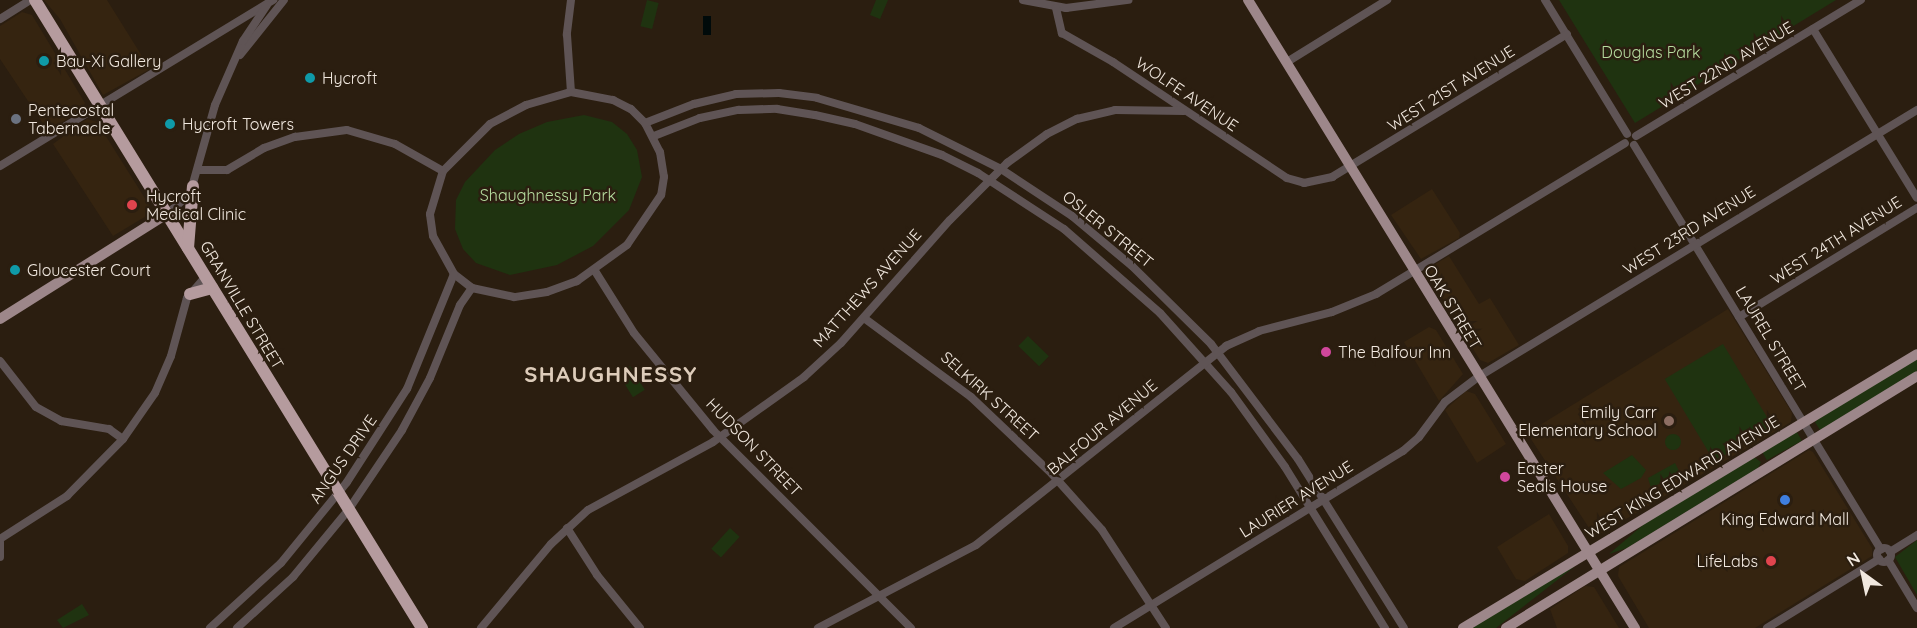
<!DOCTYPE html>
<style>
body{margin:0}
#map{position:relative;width:1917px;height:628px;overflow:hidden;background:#2b1e10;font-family:Quicksand,sans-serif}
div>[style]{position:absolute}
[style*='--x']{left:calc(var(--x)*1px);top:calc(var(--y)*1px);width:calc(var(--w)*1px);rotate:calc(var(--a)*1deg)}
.built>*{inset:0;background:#352410}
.green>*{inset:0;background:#1f3310;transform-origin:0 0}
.round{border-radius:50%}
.water>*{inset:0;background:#000a0a;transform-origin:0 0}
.minor>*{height:8px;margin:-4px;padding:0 4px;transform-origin:4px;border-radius:4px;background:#5f5455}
.minor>.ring{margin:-4px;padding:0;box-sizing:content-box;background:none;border:8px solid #5f5455;border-radius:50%}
.major>*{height:10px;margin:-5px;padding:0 5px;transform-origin:5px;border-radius:5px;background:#9d878a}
.highway>*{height:12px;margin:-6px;padding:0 6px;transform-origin:6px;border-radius:6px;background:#b59b9e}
.dots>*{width:16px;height:16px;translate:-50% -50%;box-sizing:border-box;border:3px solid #2b1e10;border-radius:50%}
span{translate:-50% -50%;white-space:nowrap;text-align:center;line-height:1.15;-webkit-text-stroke:5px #2b1e10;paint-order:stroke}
.park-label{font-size:16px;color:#b7dea0}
.poi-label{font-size:16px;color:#f1e8df}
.left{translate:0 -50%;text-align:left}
.right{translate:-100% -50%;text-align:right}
.street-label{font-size:16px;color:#f1e8df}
.district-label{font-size:22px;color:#ddccba;font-weight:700;letter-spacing:1.5px}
.north{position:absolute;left:1833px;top:544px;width:60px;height:60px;-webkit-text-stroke:4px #2b1e10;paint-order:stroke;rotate:327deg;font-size:16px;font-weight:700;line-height:24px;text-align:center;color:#f1e8df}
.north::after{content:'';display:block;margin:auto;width:21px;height:27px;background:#f1e8df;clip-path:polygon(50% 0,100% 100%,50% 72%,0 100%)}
</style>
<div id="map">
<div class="built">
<div style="clip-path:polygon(44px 0,107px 0,150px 69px,103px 95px,60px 19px)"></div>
<div style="clip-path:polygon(22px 12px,32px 15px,85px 103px,82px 110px,48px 131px,0 59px,0 26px)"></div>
<div style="clip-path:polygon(87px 119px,97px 122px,151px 208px,148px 215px,113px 236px,53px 144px)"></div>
<div style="clip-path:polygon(1432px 189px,1460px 233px,1459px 238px,1421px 259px,1391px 215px)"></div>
<div style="clip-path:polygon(1449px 256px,1479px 304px,1490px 298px,1519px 345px,1488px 363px,1480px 360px,1458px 325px,1461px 319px,1451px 313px,1429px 276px,1432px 266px)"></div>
<div style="clip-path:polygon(1728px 309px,1792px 413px,1791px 422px,1602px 533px,1593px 534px,1527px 433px)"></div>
<div style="clip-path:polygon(1429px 327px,1436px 330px,1463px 374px,1439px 401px,1404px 342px)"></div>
<div style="clip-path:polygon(1466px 391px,1475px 394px,1506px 444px,1477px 463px,1445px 410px)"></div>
<div style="clip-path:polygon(1809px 450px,1813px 452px,1872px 548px,1872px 556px,1755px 628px,1649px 628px,1618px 576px,1619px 567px)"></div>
<div style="clip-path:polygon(1549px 514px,1568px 546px,1568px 553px,1525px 581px,1516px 579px,1497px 547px)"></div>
<div style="clip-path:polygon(1585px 586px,1594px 587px,1619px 628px,1557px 628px,1550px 609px)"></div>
</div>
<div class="green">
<div style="left:647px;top:0;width:12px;height:27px;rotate:14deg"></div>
<div style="clip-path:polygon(876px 0,888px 0,880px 19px,870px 15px)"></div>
<div style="clip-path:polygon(1559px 0,1836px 0,1635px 123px)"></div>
<div style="clip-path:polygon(584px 115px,612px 122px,627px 134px,637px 150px,642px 177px,629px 210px,593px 246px,557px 265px,510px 275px,476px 263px,463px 249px,455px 229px,456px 200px,465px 182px,495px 150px,519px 134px,547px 122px)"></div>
<div style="left:1028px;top:336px;width:29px;height:14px;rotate:44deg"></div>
<div style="left:1723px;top:344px;width:96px;height:68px;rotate:59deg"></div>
<div style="clip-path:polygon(1917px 359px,1917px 371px,1820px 430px,1815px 422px,1824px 414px)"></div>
<div style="left:630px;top:366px;width:28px;height:14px;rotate:58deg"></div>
<div style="left:1797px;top:432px;width:10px;height:40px;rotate:61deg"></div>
<div class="round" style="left:1665px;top:434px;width:16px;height:16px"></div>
<div style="clip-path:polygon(1632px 455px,1646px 470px,1641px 478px,1621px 489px,1603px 473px)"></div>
<div style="clip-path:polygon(1754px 457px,1761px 462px,1758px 468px,1627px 548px,1609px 554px,1650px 519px)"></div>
<div style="clip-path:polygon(1675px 463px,1680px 473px,1651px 488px,1648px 478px)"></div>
<div style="left:730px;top:528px;width:13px;height:28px;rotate:42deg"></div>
<div style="clip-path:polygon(1917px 540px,1917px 595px,1895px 557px)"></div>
<div style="clip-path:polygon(1574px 567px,1496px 628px,1471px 628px,1574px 566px)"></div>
<div style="clip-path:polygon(82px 604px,89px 615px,63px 628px,57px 620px)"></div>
</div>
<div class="water">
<div style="left:703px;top:16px;width:8px;height:19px"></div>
</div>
<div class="minor">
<div style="--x:571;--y:0;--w:35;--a:97"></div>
<div style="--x:567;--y:35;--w:57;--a:86"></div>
<div style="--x:1023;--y:0;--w:44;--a:10.5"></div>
<div style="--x:1066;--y:8;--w:63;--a:-7.4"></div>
<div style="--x:1545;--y:0;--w:157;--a:58.5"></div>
<div style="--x:1056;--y:8;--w:26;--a:77"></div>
<div style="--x:1062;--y:33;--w:59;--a:29.6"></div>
<div style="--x:1113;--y:62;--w:209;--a:33.7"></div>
<div style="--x:1287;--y:178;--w:18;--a:16"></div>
<div style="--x:1304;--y:183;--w:29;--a:-12"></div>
<div style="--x:1332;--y:177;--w:275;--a:-31.3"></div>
<div style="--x:0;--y:19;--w:36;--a:-32"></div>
<div style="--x:1813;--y:29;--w:198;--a:58.4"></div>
<div style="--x:240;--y:55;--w:70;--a:-51.3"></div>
<div style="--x:1287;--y:62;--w:118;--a:-31.8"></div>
<div style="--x:571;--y:92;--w:43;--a:10.8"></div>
<div style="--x:613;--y:100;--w:20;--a:27"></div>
<div style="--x:631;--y:109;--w:20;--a:45"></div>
<div style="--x:645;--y:123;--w:33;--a:63"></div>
<div style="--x:660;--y:152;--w:25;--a:81"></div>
<div style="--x:664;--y:177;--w:18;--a:99"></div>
<div style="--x:661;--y:195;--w:60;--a:124.2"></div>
<div style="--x:627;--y:245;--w:62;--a:144.2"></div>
<div style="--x:577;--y:281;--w:32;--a:160"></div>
<div style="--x:547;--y:292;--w:33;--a:171"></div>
<div style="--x:514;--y:297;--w:43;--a:-167.9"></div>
<div style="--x:472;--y:288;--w:23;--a:-142"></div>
<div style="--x:454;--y:274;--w:43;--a:-118.9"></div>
<div style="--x:433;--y:236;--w:22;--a:-98"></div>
<div style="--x:430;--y:214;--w:45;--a:-73.2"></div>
<div style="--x:443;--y:171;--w:66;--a:-45"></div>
<div style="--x:490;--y:124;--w:41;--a:-27.8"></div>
<div style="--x:526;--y:105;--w:47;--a:-16.1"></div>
<div style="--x:645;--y:123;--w:53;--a:-21.2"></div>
<div style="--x:694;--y:104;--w:43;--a:-13.4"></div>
<div style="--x:736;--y:94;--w:43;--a:-1.3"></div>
<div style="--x:779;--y:93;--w:38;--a:7"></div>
<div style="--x:817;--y:98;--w:106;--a:16.4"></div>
<div style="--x:919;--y:128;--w:92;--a:26.6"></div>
<div style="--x:1001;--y:169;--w:85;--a:33.5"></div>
<div style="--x:1072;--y:216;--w:78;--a:39.8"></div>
<div style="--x:1132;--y:266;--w:111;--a:44.6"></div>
<div style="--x:1211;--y:344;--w:144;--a:52.9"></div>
<div style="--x:1298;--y:459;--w:199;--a:57.9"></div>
<div style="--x:654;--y:136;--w:49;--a:-21.4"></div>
<div style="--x:700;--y:118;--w:40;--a:-12"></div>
<div style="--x:739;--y:110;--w:38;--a:-2"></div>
<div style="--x:777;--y:109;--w:38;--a:9"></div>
<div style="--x:815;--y:115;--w:41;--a:12.7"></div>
<div style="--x:855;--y:124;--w:92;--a:19.6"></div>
<div style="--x:942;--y:155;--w:40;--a:26.6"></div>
<div style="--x:978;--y:173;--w:103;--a:33.1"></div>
<div style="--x:1064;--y:229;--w:128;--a:41.2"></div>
<div style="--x:1160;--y:313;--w:106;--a:48.1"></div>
<div style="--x:1231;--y:392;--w:92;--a:54.2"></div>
<div style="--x:1285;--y:467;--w:190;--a:58.2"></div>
<div style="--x:1636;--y:136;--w:263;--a:-31.2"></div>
<div style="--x:1634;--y:145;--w:474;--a:58.6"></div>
<div style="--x:0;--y:166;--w:320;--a:-31.3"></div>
<div style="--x:198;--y:170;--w:29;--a:0"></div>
<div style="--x:227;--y:170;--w:43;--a:-30.7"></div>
<div style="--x:264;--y:148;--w:33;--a:-20"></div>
<div style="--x:295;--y:137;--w:52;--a:-7.7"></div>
<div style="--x:347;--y:130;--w:50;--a:16.3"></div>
<div style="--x:395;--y:144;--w:55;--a:29.4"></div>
<div style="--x:167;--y:214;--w:30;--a:-41"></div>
<div style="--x:190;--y:194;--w:92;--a:-74.3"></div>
<div style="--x:215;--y:105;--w:70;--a:-66.4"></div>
<div style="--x:243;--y:41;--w:43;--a:-56.3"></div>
<div style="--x:595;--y:271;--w:73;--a:57.8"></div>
<div style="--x:634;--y:333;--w:125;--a:50.8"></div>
<div style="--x:713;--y:430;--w:280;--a:45"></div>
<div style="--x:1739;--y:317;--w:209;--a:-31.5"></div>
<div style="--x:864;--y:318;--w:133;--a:36.4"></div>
<div style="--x:971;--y:397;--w:112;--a:43.5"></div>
<div style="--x:1052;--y:474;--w:75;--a:48.2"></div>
<div style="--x:1102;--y:530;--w:117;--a:56.9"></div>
<div style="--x:0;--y:361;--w:58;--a:52"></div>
<div style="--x:36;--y:407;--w:29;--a:29"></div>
<div style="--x:61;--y:421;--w:49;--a:9.5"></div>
<div style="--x:109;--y:429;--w:17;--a:36"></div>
<div style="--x:567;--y:528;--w:56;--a:57.4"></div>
<div style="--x:597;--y:575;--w:68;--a:50.9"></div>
<div style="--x:0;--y:539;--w:80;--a:-32.7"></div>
<div style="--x:67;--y:496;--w:80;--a:-45.5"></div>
<div style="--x:123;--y:439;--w:56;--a:-55.2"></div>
<div style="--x:155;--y:393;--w:40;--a:-66.6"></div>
<div style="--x:171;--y:356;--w:60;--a:-74.6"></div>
<div style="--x:187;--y:298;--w:28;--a:-49"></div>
<div style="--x:0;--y:542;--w:15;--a:90"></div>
<div class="ring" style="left:1877px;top:548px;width:6px;height:6px"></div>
<div style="--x:1890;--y:552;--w:32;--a:-32"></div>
<div style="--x:1888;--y:560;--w:56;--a:58.9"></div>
<div style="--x:210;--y:628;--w:96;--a:-42.5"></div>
<div style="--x:281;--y:563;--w:104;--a:-50.8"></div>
<div style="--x:347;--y:482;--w:111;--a:-57.2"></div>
<div style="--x:407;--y:389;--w:124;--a:-67.8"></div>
<div style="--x:237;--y:628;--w:76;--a:-42.3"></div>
<div style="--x:293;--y:577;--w:88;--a:-50.5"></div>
<div style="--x:349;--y:509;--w:95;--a:-56.1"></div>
<div style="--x:402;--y:430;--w:59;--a:-61.7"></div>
<div style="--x:430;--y:378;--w:79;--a:-67.7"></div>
<div style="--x:460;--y:305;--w:21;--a:-55"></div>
<div style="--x:481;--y:628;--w:109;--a:-50.2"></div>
<div style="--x:551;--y:544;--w:50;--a:-42.6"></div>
<div style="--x:588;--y:510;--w:142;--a:-28.5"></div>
<div style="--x:713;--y:442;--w:112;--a:-35.5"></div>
<div style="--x:804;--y:377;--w:50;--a:-42.6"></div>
<div style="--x:841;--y:343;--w:164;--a:-48.5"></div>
<div style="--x:950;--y:220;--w:81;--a:-45"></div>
<div style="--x:1007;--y:163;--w:49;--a:-35.9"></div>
<div style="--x:1047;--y:134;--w:34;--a:-27"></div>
<div style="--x:1077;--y:119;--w:39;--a:-13"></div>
<div style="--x:1115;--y:110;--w:69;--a:0.8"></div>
<div style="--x:818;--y:628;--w:178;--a:-27.7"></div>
<div style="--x:976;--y:545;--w:320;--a:-38.5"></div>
<div style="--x:1226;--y:346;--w:36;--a:-24"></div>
<div style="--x:1259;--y:331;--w:75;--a:-14.6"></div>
<div style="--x:1332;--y:312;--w:48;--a:-22.2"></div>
<div style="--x:1376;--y:294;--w:291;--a:-31.2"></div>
<div style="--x:1114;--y:628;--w:339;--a:-31.5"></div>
<div style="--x:1403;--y:451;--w:21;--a:-41"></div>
<div style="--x:1419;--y:437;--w:44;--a:-53.4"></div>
<div style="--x:1445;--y:402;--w:41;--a:-37.1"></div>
<div style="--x:1478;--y:377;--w:514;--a:-31.31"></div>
<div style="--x:1767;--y:628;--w:132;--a:-31.6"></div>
</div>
<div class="major">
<div style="--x:1248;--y:0;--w:738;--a:58.36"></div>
<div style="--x:0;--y:319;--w:197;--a:-32.2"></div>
<div style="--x:1463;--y:628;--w:530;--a:-31.11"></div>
<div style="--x:1506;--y:628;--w:482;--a:-31.5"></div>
</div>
<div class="highway">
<div style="--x:35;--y:0;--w:738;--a:58.36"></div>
<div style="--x:188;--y:248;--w:62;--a:-85.4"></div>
<div style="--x:190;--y:294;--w:23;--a:-15"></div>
</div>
<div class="dots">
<div style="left:44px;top:61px;background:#0f9aa8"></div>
<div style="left:310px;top:78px;background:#0f9aa8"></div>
<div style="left:16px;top:119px;background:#6b7280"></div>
<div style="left:170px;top:124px;background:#0f9aa8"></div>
<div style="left:132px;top:205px;background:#e0444e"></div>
<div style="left:15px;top:270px;background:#0f9aa8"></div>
<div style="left:1326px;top:352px;background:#d1479c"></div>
<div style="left:1669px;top:421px;background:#8d6e63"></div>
<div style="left:1505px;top:477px;background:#d1479c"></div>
<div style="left:1785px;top:500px;background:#3f7fe0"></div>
<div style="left:1771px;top:561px;background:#e0444e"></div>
</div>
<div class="park-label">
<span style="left:1651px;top:52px">Douglas Park</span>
<span style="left:548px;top:195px">Shaughnessy Park</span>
</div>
<div class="poi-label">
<span class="left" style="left:56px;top:61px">Bau-Xi Gallery</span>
<span class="left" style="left:322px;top:78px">Hycroft</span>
<span class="left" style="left:28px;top:119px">Pentecostal<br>Tabernacle</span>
<span class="left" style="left:182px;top:124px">Hycroft Towers</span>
<span class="left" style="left:146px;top:205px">Hycroft<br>Medical Clinic</span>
<span class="left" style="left:27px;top:270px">Gloucester Court</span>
<span class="left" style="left:1338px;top:352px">The Balfour Inn</span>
<span class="right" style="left:1657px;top:421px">Emily Carr<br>Elementary School</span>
<span class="left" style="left:1517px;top:477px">Easter<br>Seals House</span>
<span style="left:1785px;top:519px">King Edward Mall</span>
<span class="right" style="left:1758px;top:561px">LifeLabs</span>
</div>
<div class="street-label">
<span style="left:1726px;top:65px;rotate:-31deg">WEST 22ND AVENUE</span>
<span style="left:1451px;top:88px;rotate:-32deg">WEST 21ST AVENUE</span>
<span style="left:1187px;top:94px;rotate:34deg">WOLFE AVENUE</span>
<span style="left:1108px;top:229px;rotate:39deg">OSLER STREET</span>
<span style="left:1689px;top:230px;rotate:-32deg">WEST 23RD AVENUE</span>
<span style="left:1836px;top:240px;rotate:-32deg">WEST 24TH AVENUE</span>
<span style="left:867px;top:288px;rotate:-48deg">MATTHEWS AVENUE</span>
<span style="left:242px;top:305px;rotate:59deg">GRANVILLE STREET</span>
<span style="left:1453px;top:307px;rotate:59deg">OAK STREET</span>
<span style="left:1771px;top:339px;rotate:59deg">LAUREL STREET</span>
<span style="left:990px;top:396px;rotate:42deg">SELKIRK STREET</span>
<span style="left:1102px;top:427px;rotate:-40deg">BALFOUR AVENUE</span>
<span style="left:754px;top:447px;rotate:46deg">HUDSON STREET</span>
<span style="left:343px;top:459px;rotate:-55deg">ANGUS DRIVE</span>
<span style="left:1682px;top:477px;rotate:-31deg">WEST KING EDWARD AVENUE</span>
<span style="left:1296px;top:499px;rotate:-32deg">LAURIER AVENUE</span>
</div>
<div class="district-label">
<span style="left:611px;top:375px">SHAUGHNESSY</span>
</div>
<div class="north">N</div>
</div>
